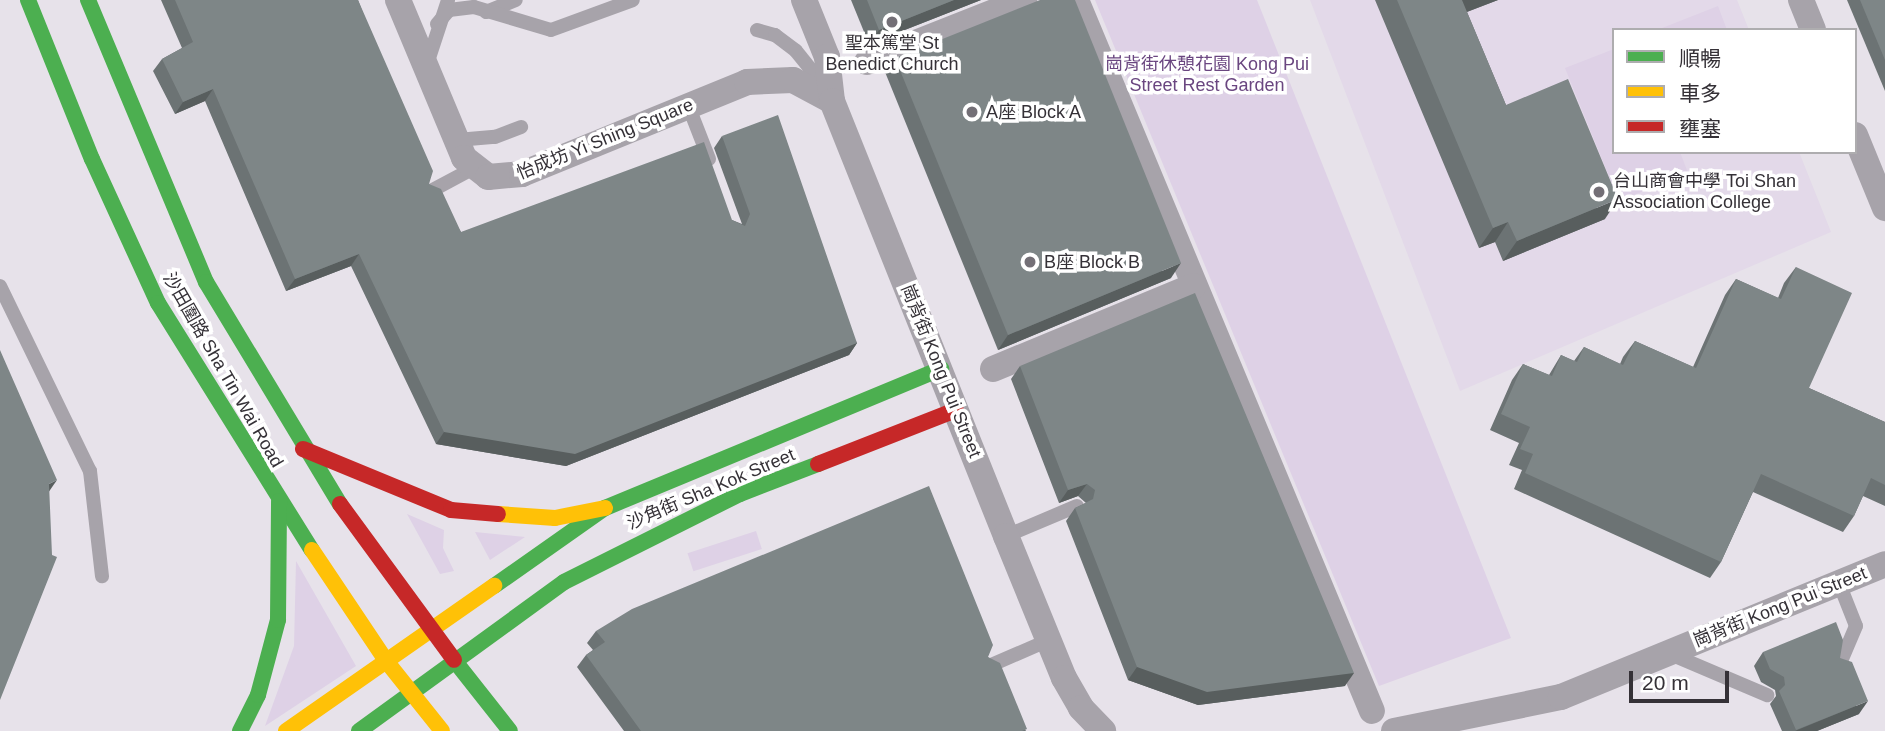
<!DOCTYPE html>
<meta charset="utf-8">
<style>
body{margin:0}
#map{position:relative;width:1885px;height:731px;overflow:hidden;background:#e7e2ea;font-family:Helvetica,"Noto Sans TC",sans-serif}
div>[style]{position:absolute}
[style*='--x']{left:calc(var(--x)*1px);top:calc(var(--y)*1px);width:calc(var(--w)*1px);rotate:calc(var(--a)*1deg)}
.built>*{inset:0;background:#e3d9e9}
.green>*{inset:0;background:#ded1e6;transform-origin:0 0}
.lane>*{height:14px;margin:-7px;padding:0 7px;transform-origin:7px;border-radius:7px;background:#a7a3aa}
.street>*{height:26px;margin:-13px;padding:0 13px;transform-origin:13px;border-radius:13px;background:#a7a3aa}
.fast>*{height:16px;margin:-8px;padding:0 8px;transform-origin:8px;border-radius:8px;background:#4caf50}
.slow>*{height:16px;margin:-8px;padding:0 8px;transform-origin:8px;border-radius:8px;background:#ffc107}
.jam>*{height:16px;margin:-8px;padding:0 8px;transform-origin:8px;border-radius:8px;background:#c62828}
.wall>*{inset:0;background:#6c7374}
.shaded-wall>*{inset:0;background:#585e5e}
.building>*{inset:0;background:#7e8687}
.dots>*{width:19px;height:19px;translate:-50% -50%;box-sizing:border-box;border:4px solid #fff;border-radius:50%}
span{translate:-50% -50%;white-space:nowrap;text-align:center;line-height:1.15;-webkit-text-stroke:7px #fff;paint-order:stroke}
.poi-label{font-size:18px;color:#353137}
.left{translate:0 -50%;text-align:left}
.park-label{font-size:18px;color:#6a4680}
.street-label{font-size:18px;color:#353137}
.legend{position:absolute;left:1612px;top:28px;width:245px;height:126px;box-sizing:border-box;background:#fff;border:2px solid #aeadaf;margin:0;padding:9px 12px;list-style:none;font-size:21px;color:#353137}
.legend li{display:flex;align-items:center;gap:14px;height:35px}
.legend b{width:35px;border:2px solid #aeadaf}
.scale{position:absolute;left:1629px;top:671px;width:100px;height:32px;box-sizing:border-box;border:4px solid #353137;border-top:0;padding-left:9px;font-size:21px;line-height:24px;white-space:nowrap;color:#353137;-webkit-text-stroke:5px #fff;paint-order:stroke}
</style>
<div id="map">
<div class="built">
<div style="clip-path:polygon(1310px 0,1737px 0,1749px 30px,1614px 30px,1614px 152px,1799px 152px,1831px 232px,1460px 391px)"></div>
</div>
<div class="green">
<div style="clip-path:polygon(1095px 0,1257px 0,1511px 638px,1379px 686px)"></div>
<div style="clip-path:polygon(1718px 6px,1727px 30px,1657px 30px)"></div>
<div style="clip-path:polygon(1614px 49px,1614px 152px,1680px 152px,1688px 173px,1619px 201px,1565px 68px)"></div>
<div style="clip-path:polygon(407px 514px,444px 530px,443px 548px,454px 571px,440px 574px)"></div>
<div style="left:756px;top:531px;width:19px;height:72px;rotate:72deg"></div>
<div style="clip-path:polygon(475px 532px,525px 537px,490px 560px)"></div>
<div style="clip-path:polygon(296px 561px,356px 666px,265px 726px,294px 646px)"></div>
</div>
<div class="lane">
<div style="--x:486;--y:12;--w:32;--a:-22"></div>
<div style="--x:437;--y:24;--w:18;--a:-49"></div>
<div style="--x:449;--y:10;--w:25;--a:-7"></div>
<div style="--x:474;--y:7;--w:80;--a:16.6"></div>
<div style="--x:551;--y:30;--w:87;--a:-20.1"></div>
<div style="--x:757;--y:30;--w:19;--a:16"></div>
<div style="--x:775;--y:35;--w:26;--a:37"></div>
<div style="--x:796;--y:51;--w:46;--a:51.1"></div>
<div style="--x:428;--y:61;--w:64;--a:-71.8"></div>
<div style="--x:688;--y:105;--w:58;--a:68.7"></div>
<div style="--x:457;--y:140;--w:38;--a:-5"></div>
<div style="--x:495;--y:137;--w:28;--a:-21"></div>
<div style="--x:429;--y:192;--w:49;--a:-28.1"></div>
<div style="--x:0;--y:286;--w:206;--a:64.1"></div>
<div style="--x:90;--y:471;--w:106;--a:83.5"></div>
<div style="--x:1006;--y:536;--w:77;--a:-22.9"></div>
<div style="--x:1839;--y:583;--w:46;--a:68.4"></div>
<div style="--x:1856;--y:626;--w:43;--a:113"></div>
<div style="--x:1668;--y:653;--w:108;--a:23"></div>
<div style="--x:989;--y:666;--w:65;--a:-23.4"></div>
</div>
<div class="street">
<div style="--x:398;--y:0;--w:171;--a:67.3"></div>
<div style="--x:464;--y:158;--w:31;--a:38"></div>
<div style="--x:488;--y:177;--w:34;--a:-5"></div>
<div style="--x:522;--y:174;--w:243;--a:-22.2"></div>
<div style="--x:747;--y:82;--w:46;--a:-2.5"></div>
<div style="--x:793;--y:80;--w:44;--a:28.3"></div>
<div style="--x:804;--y:0;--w:61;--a:68"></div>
<div style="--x:827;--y:57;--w:44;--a:83.5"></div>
<div style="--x:832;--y:101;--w:469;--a:68.2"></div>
<div style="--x:1006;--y:536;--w:153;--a:67.8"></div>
<div style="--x:1064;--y:678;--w:34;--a:60"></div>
<div style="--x:1081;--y:708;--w:32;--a:46"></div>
<div style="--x:1076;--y:0;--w:770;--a:67.4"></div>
<div style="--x:1801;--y:0;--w:32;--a:68"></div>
<div style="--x:867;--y:62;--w:169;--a:-21.5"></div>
<div style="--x:1855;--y:135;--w:79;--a:67.7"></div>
<div style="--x:993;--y:369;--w:217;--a:-22.5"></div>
<div style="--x:1394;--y:731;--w:170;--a:-11.5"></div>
<div style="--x:1561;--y:697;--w:350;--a:-22.3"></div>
</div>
<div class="fast">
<div style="--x:28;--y:0;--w:171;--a:68.1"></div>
<div style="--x:92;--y:159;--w:158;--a:65.4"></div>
<div style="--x:158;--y:303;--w:291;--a:58.1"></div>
<div style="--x:88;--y:0;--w:306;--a:67.3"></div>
<div style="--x:206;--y:282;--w:259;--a:58.9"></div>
<div style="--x:494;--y:586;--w:136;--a:-35.1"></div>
<div style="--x:605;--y:508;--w:364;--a:-22.5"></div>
<div style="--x:454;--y:660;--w:90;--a:51.7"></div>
<div style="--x:240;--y:731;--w:40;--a:-63.4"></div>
<div style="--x:258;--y:695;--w:78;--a:-75.1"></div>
<div style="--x:278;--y:620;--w:119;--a:-89.5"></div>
<div style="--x:359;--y:731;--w:253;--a:-36"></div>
<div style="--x:564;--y:582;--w:197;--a:-26.6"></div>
<div style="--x:740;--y:494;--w:84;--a:-21"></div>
</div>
<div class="slow">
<div style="--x:498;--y:514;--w:57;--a:4"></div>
<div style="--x:555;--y:518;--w:51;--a:-11.3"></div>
<div style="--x:312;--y:550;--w:135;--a:56.2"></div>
<div style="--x:387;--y:662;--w:88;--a:51.4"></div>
<div style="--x:286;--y:731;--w:254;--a:-34.9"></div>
</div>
<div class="jam">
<div style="--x:303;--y:449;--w:160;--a:22.4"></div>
<div style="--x:451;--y:510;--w:47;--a:4.9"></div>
<div style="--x:818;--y:464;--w:148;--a:-21.4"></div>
<div style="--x:340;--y:504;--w:193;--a:53.8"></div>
</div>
<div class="wall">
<div style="clip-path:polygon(161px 0,358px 0,429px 184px,461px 232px,732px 220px,742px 224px,714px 148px,722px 136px,857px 343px,849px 355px,566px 466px,436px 444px,351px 266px,286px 291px,205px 101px,175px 114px,153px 71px,162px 59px,182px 48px)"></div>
<div style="clip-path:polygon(851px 0,981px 0,869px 44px)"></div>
<div style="clip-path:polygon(1375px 0,1498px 0,1467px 12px,1506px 105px,1605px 219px,1503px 261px,1495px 242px,1479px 248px)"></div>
<div style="clip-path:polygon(1847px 0,1885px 0,1885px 91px)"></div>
<div style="clip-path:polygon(895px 58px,1171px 278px,998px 350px,885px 72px)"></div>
<div style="clip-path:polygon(1796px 267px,1809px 388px,1885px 422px,1885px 506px,1863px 496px,1854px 516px,1843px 532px,1753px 492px,1721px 562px,1710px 578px,1514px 489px,1522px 470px,1509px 465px,1519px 443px,1490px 430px,1512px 380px,1523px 364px,1549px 375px,1561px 355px,1574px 361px,1584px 347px,1620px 364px,1623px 357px,1635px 341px,1693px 367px,1725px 295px,1736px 279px,1778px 298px,1784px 283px)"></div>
<div style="clip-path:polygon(1020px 366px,1345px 686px,1198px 705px,1128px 680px,1066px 521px,1075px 508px,1086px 503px,1078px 496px,1059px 503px,1011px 379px)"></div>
<div style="clip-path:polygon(596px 631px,988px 657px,1026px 731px,624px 731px,577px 667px,586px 655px,593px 650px,587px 643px)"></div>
<div style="clip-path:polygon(1763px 652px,1840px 658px,1859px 714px,1817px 731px,1782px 731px,1770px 704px,1776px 696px,1775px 690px,1761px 682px,1754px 666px)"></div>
</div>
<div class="shaded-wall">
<div style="clip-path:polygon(954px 0,981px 0,869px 44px,879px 30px)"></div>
<div style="clip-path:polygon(1461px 0,1498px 0,1448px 19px)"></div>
<div style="clip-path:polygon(213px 89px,205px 101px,175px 114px,183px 102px)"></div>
<div style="clip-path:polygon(1618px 199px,1605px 219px,1503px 261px,1517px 241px)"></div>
<div style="clip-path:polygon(1508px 222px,1495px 242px,1479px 248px,1493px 228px)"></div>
<div style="clip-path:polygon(359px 254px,351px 266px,286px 291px,295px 279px)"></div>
<div style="clip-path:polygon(1181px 263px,1171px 278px,998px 350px,1008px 335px)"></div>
<div style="clip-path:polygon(857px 343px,849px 355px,566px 466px,436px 444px,444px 432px)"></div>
<div style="clip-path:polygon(57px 480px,41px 503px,49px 484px)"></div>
<div style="clip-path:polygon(1087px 484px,1078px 496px,1059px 503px,1068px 490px)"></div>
<div style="clip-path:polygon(1137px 667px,1354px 673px,1345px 686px,1198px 705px,1128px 680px)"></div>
<div style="clip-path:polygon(1868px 701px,1859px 714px,1817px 731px,1795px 731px)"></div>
</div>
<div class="building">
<div style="clip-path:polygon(175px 0,358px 0,433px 171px,429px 184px,441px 189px,461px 232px,704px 142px,732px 220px,745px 226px,750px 214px,722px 136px,778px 115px,857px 343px,575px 454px,444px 432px,359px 254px,295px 279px,213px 89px,183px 102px,162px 59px,193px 42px)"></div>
<div style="clip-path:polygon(867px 0,954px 0,879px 30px)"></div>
<div style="clip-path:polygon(1040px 0,1075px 0,1181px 263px,1008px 335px,895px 58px)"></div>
<div style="clip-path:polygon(1397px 0,1462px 0,1506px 105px,1568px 79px,1618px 199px,1517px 241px,1508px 222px,1493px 228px)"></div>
<div style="clip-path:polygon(1860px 0,1885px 0,1885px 60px)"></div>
<div style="clip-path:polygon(1796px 267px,1852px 293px,1809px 388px,1885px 422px,1885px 485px,1871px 478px,1854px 516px,1761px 474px,1721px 562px,1525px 473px,1533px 454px,1520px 449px,1530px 427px,1501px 414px,1523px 364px,1552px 376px,1561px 355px,1577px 362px,1584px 347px,1623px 365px,1635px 341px,1696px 368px,1736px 279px,1781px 299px)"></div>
<div style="clip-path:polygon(1195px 293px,1354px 673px,1207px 692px,1137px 667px,1075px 508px,1093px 499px,1095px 490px,1087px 484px,1068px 490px,1020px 366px)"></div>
<div style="clip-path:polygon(0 350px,57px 480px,49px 484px,52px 555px,57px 557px,0 700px)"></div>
<div style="clip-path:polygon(929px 486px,993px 645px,988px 657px,1000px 663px,1027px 729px,1022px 731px,641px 731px,586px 655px,605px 642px,596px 631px,632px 609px)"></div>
<div style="clip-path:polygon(1836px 622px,1843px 640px,1840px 658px,1852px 662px,1868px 701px,1796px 730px,1779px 691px,1785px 685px,1784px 677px,1770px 669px,1763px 652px)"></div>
</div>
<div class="dots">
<div style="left:892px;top:22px;background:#736f76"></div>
<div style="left:972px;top:112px;background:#736f76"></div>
<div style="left:1599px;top:192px;background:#736f76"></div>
<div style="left:1030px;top:262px;background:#736f76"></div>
</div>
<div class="poi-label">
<span style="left:892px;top:54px">聖本篤堂 St<br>Benedict Church</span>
<span class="left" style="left:986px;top:112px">A座 Block A</span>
<span class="left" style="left:1613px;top:192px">台山商會中學 Toi Shan<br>Association College</span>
<span class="left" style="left:1044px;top:262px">B座 Block B</span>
</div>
<div class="park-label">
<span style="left:1207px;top:75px">崗背街休憩花園 Kong Pui<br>Street Rest Garden</span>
</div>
<div class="street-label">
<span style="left:605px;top:139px;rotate:-22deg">怡成坊 Yi Shing Square</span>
<span style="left:223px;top:370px;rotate:60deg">沙田圍路 Sha Tin Wai Road</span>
<span style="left:941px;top:371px;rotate:68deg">崗背街 Kong Pui Street</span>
<span style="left:711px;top:489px;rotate:-23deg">沙角街 Sha Kok Street</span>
<span style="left:1780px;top:607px;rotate:-22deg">崗背街 Kong Pui Street</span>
</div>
<ul class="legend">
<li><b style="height:9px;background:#4caf50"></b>順暢</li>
<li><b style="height:9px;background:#ffc107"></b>車多</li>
<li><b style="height:9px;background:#c62828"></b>壅塞</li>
</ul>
<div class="scale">20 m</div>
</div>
